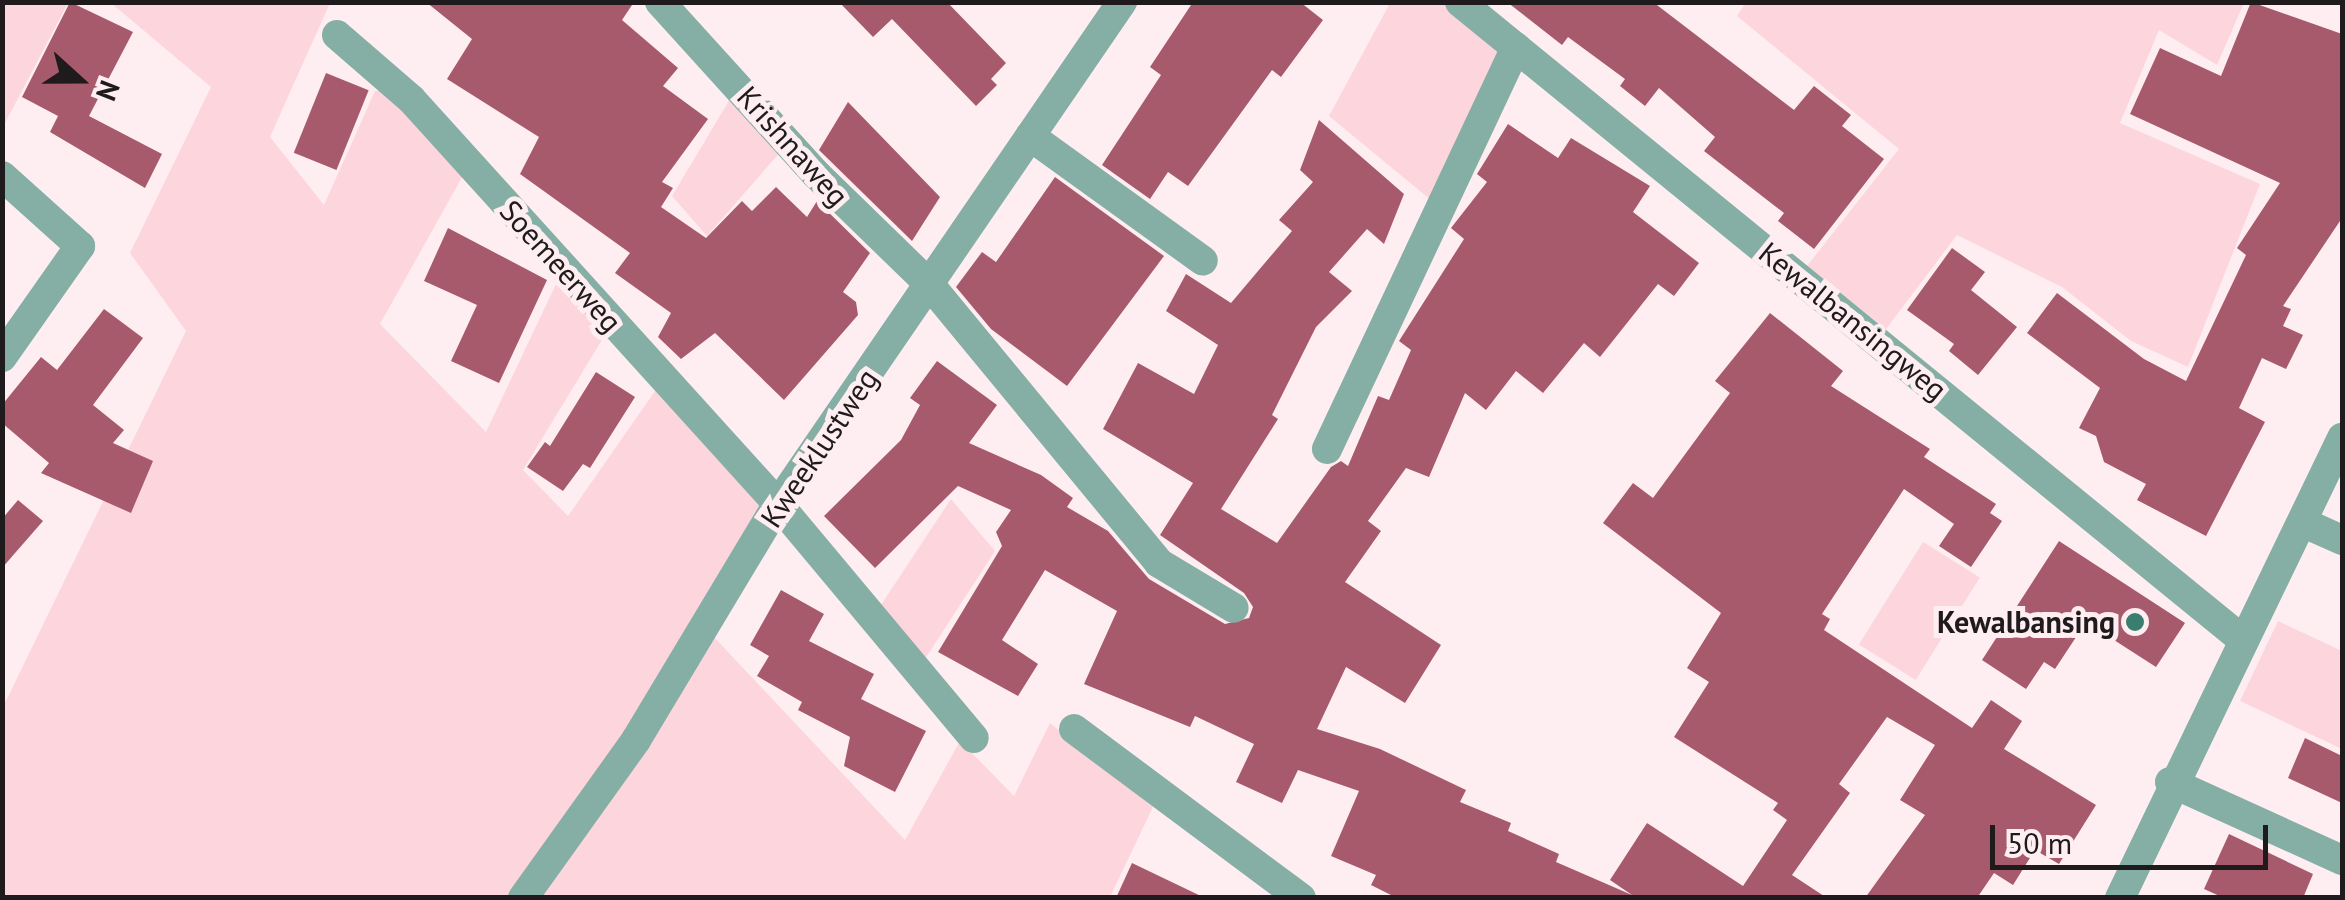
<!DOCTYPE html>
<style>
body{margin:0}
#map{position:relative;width:2345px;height:900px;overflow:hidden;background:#feeef1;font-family:"PT Sans",sans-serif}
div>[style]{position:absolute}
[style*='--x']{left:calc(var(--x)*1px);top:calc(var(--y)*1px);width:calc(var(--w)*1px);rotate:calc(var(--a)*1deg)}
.green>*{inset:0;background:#fdd6dd;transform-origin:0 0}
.building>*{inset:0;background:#a85a6d;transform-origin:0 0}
.minor>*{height:30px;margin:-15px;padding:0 15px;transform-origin:15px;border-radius:15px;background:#85aea5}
.tertiary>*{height:30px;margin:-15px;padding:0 15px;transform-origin:15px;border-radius:15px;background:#85aea5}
.dots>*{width:28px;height:28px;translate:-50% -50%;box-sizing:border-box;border:5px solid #feeef1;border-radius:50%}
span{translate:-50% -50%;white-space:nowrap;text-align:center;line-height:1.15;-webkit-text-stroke:10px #feeef1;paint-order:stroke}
.street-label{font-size:30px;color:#1f1a1b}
.poi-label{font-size:30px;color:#1f1a1b;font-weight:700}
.right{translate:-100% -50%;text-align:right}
.frame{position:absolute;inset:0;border:5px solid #1f1a1b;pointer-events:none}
.north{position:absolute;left:30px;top:30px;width:100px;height:100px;-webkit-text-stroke:8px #feeef1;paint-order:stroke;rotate:111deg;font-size:28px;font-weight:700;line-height:40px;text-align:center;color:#1f1a1b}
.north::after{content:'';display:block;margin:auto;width:35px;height:45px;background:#1f1a1b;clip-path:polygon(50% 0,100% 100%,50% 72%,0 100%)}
.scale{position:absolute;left:1990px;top:825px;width:278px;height:45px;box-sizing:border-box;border:5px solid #1f1a1b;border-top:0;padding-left:12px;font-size:30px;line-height:35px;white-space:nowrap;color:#1f1a1b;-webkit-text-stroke:8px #feeef1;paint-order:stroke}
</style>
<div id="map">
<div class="green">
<div style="clip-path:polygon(3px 2px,68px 3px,3px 127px,2px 3px)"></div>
<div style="clip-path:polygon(1746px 2px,2244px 3px,2217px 65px,2159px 30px,2120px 123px,2260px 184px,2188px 367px,2131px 341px,2062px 287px,1957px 235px,1886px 329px,1807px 266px,1899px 149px,1737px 16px)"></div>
<div style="clip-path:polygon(111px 3px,330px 3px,270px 137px,324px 205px,375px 91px,391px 91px,465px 172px,380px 324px,486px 432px,557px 282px,605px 335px,523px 470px,568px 516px,655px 391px,668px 395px,763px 508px,670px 666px,509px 897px,3px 897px,2px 709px,186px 331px,130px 253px,211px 87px)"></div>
<div style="clip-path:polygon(1390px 3px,1445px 3px,1499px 44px,1499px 57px,1432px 201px,1329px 116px)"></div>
<div style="clip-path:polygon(733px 94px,782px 150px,707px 236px,672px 196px)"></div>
<div style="clip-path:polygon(951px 499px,995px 551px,923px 662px,877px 611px)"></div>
<div style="left:1923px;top:542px;width:67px;height:121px;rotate:32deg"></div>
<div style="clip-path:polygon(2278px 621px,2342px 651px,2342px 749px,2240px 701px)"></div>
<div style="clip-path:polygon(713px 636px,905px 840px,960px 741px,1014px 796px,1050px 723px,1153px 807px,1110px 897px,539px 898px)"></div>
</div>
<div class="building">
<div style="clip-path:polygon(70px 2px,133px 32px,89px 116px,162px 154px,145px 188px,50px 132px,58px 116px,22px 97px)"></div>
<div style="clip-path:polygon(426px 2px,634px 2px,622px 20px,678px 68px,663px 86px,708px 119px,662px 182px,673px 188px,661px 207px,706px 238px,742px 201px,752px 211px,776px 187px,807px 217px,817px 201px,870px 253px,843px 292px,856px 302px,858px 315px,784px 400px,715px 333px,681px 359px,658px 337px,671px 313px,615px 273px,630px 253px,520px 174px,539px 137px,447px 79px,472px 39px)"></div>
<div style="clip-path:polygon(839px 2px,947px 2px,1006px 63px,991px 79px,997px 85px,976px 106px,892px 19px,873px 37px)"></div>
<div style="clip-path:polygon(1193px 2px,1300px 2px,1323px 20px,1281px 77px,1272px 70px,1188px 186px,1168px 172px,1150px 199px,1102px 165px,1161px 75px,1150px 67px)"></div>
<div style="clip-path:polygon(1507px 2px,1653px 2px,1794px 110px,1814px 86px,1851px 115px,1842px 126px,1884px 159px,1814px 249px,1778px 221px,1784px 213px,1704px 151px,1715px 137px,1659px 88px,1645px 106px,1620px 86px,1625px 79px,1568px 37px,1562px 45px)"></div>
<div style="clip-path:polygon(2251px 2px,2342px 34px,2342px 218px,2283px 306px,2291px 309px,2283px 326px,2303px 335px,2286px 369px,2262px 358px,2239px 408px,2265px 422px,2206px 536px,2137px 500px,2146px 484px,2104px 462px,2096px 436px,2079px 428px,2100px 388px,2027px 333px,2057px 293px,2144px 359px,2186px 381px,2246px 255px,2237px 248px,2280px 183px,2130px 114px,2160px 48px,2221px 76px)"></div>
<div style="left:326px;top:73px;width:46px;height:86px;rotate:22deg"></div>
<div style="clip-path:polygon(848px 102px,940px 197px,912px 241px,819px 150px)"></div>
<div style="clip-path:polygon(1319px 120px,1404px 194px,1384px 244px,1367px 229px,1329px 272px,1352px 291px,1316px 327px,1272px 415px,1278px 419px,1221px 509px,1277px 543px,1331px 467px,1341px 461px,1348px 466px,1378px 396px,1389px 400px,1411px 350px,1399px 341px,1464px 239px,1451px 228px,1487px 182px,1477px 174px,1508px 124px,1558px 158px,1571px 138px,1650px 186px,1633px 212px,1699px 263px,1674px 296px,1658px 284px,1600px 357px,1584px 343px,1543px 393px,1516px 371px,1486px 410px,1465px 393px,1429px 477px,1406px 468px,1368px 521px,1381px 531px,1345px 582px,1441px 645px,1405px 703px,1346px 667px,1317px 729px,1380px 749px,1466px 790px,1460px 802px,1511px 823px,1508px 831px,1559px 854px,1556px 862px,1632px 895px,1610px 880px,1647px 823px,1743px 886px,1787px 820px,1773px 810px,1778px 803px,1674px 737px,1709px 682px,1687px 668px,1721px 613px,1603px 523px,1633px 483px,1653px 498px,1730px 393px,1715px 381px,1770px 313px,1843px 371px,1831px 386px,1930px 449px,1924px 457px,1996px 504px,1990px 513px,2002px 521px,1971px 567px,1939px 546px,1954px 524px,1904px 489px,1822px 614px,1830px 619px,1824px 630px,1972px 728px,1991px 700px,2022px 721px,2004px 749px,2096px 805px,2059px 864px,2035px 850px,2013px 885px,1994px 873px,1977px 898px,1865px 898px,1925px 815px,1900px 800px,1935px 745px,1887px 717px,1839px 784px,1850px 793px,1792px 875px,1827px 898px,1397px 898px,1371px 885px,1376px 875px,1331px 856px,1359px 791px,1298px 770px,1282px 803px,1236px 782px,1254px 744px,1195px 716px,1190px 727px,1084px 684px,1117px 611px,1045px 570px,1002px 640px,1038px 664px,1018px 696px,938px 652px,1002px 546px,996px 532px,1011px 510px,958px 486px,875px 568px,824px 516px,901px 440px,920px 405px,910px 398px,937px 361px,997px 405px,969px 443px,1041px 475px,1073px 498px,1067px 507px,1108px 531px,1149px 579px,1225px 624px,1249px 618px,1253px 607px,1244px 593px,1160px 535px,1193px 483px,1103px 429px,1138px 363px,1194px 394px,1218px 345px,1166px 311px,1186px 274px,1231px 303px,1292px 231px,1279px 220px,1313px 182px,1300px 170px)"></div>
<div style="clip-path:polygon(1055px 177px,1164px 256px,1067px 386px,991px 329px,956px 287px,982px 252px,996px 262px)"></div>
<div style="clip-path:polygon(448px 228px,547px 280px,499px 383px,451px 361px,477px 305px,424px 281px)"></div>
<div style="clip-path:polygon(1952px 248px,1985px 272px,1971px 290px,2017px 327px,1978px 375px,1949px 351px,1954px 344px,1907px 310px)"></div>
<div style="clip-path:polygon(104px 309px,143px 338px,93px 405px,124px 430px,113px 443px,153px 461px,131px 513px,41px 473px,49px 463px,2px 423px,2px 405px,41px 357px,57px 370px)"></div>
<div style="clip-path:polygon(596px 372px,635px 397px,590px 468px,583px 464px,563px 491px,527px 467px,545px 442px,550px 446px)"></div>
<div style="clip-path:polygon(18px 500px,43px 521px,2px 568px,2px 519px)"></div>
<div style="clip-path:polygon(2059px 541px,2185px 623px,2156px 667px,2086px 622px,2055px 669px,2044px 662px,2026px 689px,1982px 660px)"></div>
<div style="clip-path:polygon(781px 590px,824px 614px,809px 641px,874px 674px,861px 699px,926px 731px,895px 792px,844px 766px,850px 737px,798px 710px,802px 702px,757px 676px,769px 656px,750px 645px)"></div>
<div style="clip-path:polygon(2305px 738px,2342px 756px,2342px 803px,2288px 778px)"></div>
<div style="clip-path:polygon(2229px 834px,2313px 874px,2303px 898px,2224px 898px,2204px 889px)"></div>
<div style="clip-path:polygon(1132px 863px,1205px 898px,1116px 898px)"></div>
</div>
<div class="minor">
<div style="--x:660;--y:2;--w:232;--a:47.8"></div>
<div style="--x:816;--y:174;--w:159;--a:44.2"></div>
<div style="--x:930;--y:285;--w:360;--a:50.5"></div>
<div style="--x:1159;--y:563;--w:87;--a:31"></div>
<div style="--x:1460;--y:2;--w:1011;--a:39.18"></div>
<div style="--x:337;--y:35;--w:98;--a:40.9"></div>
<div style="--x:411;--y:99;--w:547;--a:47.82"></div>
<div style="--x:778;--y:504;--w:305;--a:50.1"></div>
<div style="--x:1030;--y:136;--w:213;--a:35.8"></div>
<div style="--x:2;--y:176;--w:105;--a:41.9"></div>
<div style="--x:80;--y:246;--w:136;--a:125.1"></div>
<div style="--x:1327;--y:449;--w:444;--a:-64.8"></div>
<div style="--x:2304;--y:523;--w:42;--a:24.1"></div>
<div style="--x:1074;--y:729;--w:283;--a:36.7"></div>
<div style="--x:2170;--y:782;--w:189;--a:24.4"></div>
<div style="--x:523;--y:898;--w:194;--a:-54.4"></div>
<div style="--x:636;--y:740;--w:275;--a:-59"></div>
<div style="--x:778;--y:504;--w:609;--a:-55.58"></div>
</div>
<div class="tertiary">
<div style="--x:2120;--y:898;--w:511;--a:-64.24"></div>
</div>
<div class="dots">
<div style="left:2135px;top:622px;background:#397e71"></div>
</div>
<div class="street-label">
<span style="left:793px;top:146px;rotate:48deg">Krishnaweg</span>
<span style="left:561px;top:266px;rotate:48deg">Soemeerweg</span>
<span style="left:1853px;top:321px;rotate:39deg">Kewalbansingweg</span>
<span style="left:819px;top:448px;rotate:-56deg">Kweeklustweg</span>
</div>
<div class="poi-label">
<span class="right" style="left:2115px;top:622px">Kewalbansing</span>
</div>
<div class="frame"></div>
<div class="north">N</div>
<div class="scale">50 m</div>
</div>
